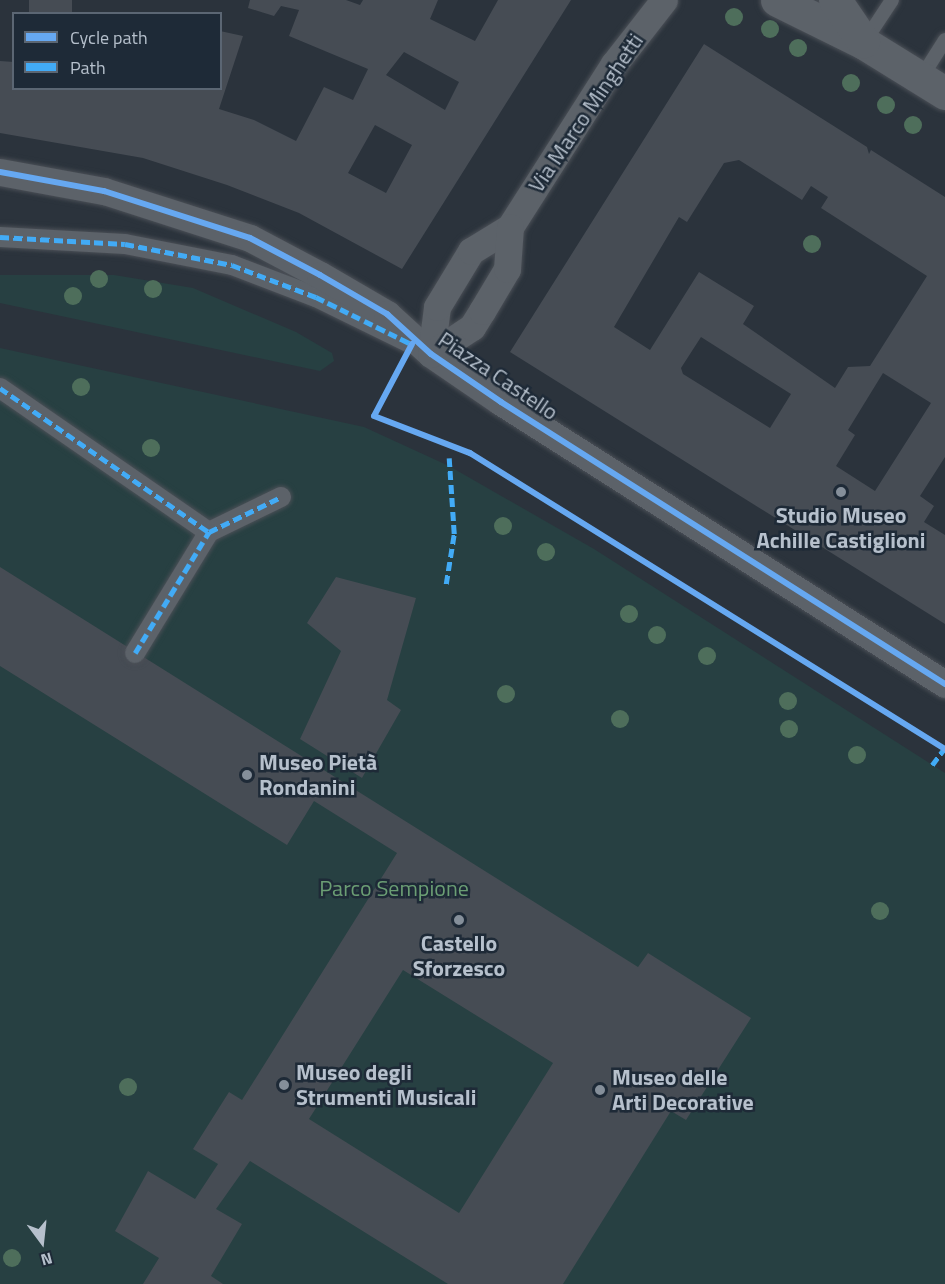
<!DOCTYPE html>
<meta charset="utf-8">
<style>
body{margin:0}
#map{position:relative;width:945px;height:1284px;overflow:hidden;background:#2b333c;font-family:"Titillium Web",sans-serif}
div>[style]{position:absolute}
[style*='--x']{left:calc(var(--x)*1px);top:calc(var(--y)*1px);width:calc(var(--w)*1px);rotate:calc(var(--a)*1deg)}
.green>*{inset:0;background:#274042}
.building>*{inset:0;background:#464c54;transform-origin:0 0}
.roads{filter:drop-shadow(0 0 2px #4a4f56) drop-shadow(0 0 2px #4a4f56)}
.service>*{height:14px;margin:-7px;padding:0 7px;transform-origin:7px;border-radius:7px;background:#5c6269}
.pedestrian>*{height:20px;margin:-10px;padding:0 10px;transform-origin:10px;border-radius:10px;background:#5c6269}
.minor>*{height:27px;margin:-13.5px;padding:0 13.5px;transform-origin:13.5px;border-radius:13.5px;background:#5c6269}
.tertiary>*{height:33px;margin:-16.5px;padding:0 16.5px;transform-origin:16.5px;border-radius:16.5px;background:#5c6269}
.quiet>*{height:4.5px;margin-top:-2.25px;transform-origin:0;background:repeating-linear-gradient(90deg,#42abf6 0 9px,transparent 0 13.5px)}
.cycleway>*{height:6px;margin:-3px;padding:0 3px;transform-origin:3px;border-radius:3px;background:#66a8f1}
.trees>*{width:18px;height:18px;margin:-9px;border-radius:50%;background:#4e6e5b}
.dots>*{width:16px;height:16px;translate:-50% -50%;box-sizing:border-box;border:3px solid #1e2a37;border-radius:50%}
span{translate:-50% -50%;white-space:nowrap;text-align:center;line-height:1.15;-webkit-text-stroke:5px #1e2a37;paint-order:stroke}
.street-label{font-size:22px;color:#b6c0cc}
.poi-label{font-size:22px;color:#b6c0cc;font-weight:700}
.left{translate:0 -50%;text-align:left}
.park-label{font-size:22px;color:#6b9e74}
.legend{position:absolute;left:12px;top:12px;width:210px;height:78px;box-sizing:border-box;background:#1e2a37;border:2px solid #5b6673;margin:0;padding:8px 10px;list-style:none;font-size:18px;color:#b6c0cc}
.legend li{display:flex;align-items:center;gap:12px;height:30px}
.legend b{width:30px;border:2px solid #5b6673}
.north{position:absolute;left:12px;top:1212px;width:60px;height:60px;-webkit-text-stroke:4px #1e2a37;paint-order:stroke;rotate:165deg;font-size:16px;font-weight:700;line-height:24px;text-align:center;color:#b6c0cc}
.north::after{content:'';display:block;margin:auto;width:21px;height:27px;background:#b6c0cc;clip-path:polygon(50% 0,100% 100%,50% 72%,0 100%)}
</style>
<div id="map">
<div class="green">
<div style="clip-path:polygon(0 275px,114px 275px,193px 288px,296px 332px,332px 353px,334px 361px,320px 371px,0 303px)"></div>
<div style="clip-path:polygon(0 348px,364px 427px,449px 466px,594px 549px,945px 773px,945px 1284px,0 1284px)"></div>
</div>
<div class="building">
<div style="left:29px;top:0;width:43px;height:14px"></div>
<div style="clip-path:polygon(evenodd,250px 0,346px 0,360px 5px,363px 0,438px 0,430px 19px,475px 41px,498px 0,571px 0,402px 269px,299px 213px,227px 185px,143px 158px,0 133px,0 61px,14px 62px,14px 88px,220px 88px,220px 31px,243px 36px,219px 109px,254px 120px,296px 141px,324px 87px,353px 100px,368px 69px,289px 36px,299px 10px,281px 6px,274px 16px,248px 8px,250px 0,404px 52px,459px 82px,445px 110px,386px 75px,404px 52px,250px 0,375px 125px,412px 145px,386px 193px,348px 173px,375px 125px)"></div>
<div style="clip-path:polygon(evenodd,704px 44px,867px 147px,869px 154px,871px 150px,945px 197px,945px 457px,920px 496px,934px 506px,924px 522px,945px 535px,945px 624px,510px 352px,704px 44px,739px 160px,802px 200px,811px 186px,828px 197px,821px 208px,927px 276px,870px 366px,848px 367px,835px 388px,743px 324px,754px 306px,699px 272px,650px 350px,614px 327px,679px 217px,687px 222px,724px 163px,739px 160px,704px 44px,701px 337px,791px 394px,770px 428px,683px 374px,681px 368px,701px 337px,704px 44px,883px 373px,931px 403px,875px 491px,836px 466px,855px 435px,848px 430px,883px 373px)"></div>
<div style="clip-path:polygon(evenodd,0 567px,638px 967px,648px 953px,751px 1018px,686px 1120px,671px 1111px,563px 1284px,448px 1284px,250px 1161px,216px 1209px,242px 1224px,211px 1276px,223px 1284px,143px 1284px,159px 1258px,115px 1231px,148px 1171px,195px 1199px,218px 1164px,193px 1149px,229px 1092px,242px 1100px,397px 853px,314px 801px,287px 845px,0 666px,0 567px,403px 970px,553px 1063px,459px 1213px,309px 1119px,403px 970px)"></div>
<div style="clip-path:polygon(336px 577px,416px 598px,387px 700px,401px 710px,362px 778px,300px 739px,341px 651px,307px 623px)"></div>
</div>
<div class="roads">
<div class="service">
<div style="--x:865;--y:41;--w:49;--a:-56.6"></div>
<div style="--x:921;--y:78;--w:45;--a:-57.7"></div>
</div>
<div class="pedestrian">
<div style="--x:0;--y:237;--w:125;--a:3.2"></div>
<div style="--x:125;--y:244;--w:109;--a:11.1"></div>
<div style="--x:232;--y:265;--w:90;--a:20.9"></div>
<div style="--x:316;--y:297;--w:102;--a:26.1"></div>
<div style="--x:0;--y:388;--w:254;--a:34.6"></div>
<div style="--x:209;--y:532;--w:80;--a:-25.9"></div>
<div style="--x:135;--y:653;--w:142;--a:-58.6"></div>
</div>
<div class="minor">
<div style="--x:0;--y:172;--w:106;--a:10.4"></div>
<div style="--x:104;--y:191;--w:153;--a:17.8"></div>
<div style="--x:250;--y:238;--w:79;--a:27.9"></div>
<div style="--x:320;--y:275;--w:78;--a:30.2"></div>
<div style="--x:387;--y:314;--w:59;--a:42.3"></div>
<div style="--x:431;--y:354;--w:85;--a:34.4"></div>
<div style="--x:501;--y:402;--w:526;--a:32.42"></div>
<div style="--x:431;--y:354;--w:47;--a:-82.7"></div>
<div style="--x:437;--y:307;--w:66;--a:-58.7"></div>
<div style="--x:471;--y:251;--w:46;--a:-31.6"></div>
<div style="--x:510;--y:227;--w:193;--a:-57.5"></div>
<div style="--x:614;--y:64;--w:81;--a:-52"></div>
<div style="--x:431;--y:354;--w:49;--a:-33.4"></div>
<div style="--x:472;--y:327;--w:19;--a:-58"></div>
<div style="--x:482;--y:311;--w:49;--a:-59.2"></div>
<div style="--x:507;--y:269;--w:42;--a:-85.9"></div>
</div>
<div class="tertiary">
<div style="--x:777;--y:0;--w:97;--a:26.3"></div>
<div style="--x:864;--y:43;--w:95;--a:31.7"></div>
<div style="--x:835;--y:0;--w:50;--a:55.7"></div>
</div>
</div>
<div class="quiet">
<div style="--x:0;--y:237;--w:125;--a:3.2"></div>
<div style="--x:125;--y:244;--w:109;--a:11.1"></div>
<div style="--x:232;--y:265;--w:90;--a:20.9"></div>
<div style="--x:316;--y:297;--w:108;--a:26.3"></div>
<div style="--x:0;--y:388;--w:254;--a:34.6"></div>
<div style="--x:209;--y:532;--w:80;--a:-25.9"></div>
<div style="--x:446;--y:584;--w:51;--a:-80.9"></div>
<div style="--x:454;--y:534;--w:76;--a:-93.8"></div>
<div style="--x:135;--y:653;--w:142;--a:-58.6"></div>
<div style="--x:932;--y:765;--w:21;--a:-53"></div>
</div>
<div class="cycleway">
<div style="--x:0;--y:172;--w:106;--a:10.4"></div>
<div style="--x:104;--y:191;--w:153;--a:17.8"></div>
<div style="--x:250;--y:238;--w:79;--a:27.9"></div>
<div style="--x:320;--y:275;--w:78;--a:30.2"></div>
<div style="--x:387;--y:314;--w:59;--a:42.3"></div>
<div style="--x:431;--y:354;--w:85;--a:34.4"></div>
<div style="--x:501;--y:402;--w:526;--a:32.42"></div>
<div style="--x:412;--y:344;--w:81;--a:117.8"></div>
<div style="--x:374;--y:416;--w:103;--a:21.1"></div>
<div style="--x:470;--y:453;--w:560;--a:31.93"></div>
</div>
<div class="trees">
<div style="left:734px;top:17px"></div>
<div style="left:770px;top:29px"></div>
<div style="left:798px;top:48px"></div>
<div style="left:851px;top:83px"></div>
<div style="left:886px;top:105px"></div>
<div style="left:913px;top:125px"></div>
<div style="left:812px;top:244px"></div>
<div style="left:99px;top:279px"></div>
<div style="left:153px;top:289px"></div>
<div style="left:73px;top:296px"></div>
<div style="left:81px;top:387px"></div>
<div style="left:151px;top:448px"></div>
<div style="left:503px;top:526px"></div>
<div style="left:546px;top:552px"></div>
<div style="left:629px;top:614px"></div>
<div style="left:657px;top:635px"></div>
<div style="left:707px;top:656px"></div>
<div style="left:506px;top:694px"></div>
<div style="left:788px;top:701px"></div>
<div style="left:620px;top:719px"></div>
<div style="left:789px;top:729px"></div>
<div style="left:857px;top:755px"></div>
<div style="left:880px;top:911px"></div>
<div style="left:128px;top:1087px"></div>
<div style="left:12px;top:1258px"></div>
</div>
<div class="dots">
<div style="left:841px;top:492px;background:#858f9a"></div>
<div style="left:247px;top:775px;background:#858f9a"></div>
<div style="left:459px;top:920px;background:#858f9a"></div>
<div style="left:284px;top:1085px;background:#858f9a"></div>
<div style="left:600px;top:1090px;background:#858f9a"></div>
</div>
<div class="street-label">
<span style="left:586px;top:113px;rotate:-56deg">Via Marco Minghetti</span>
<span style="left:498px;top:376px;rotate:34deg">Piazza Castello</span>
</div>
<div class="poi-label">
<span style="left:841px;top:528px">Studio Museo<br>Achille Castiglioni</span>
<span class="left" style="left:259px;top:775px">Museo Pietà<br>Rondanini</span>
<span style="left:459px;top:956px">Castello<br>Sforzesco</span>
<span class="left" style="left:296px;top:1085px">Museo degli<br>Strumenti Musicali</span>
<span class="left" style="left:612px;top:1090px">Museo delle<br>Arti Decorative</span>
</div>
<div class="park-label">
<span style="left:394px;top:889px">Parco Sempione</span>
</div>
<ul class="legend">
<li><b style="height:8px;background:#66a8f1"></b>Cycle path</li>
<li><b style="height:8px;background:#42abf6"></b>Path</li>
</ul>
<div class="north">N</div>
</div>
